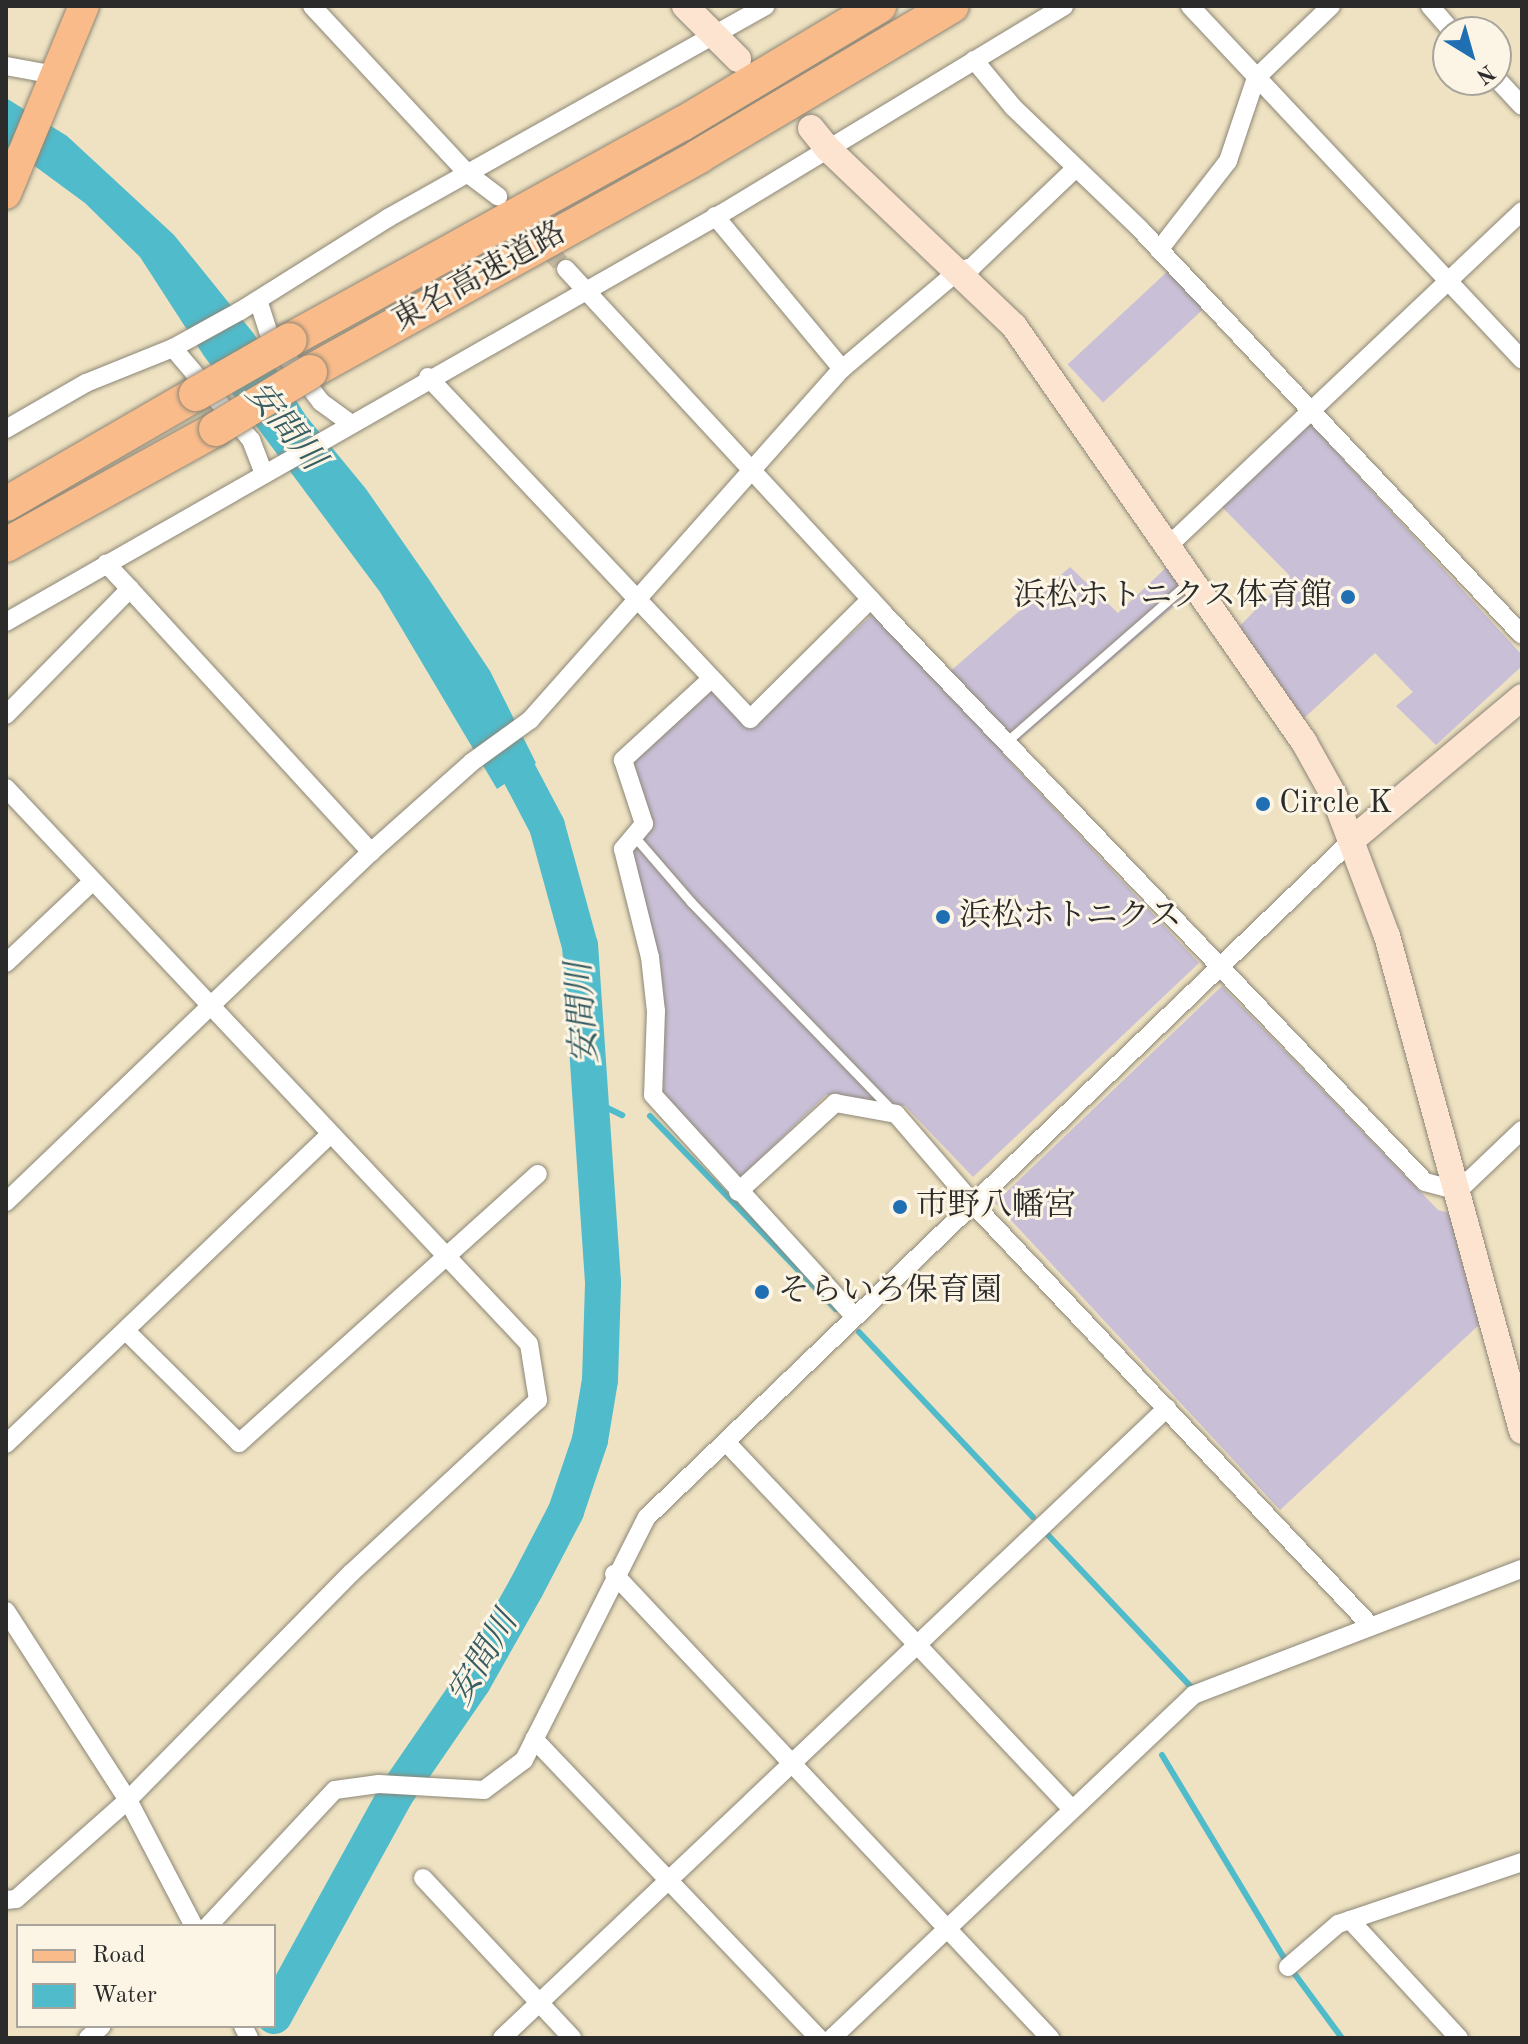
<!DOCTYPE html>
<meta charset="utf-8">
<style>
body{margin:0}
#map{position:relative;width:1528px;height:2044px;overflow:hidden;background:#eee2c2;font-family:"Old Standard TT","Noto Serif JP",serif}
div>[style]{position:absolute}
[style*='--x']{left:calc(var(--x)*1px);top:calc(var(--y)*1px);width:calc(var(--w)*1px);rotate:calc(var(--a)*1deg)}
.industrial>*{inset:0;background:#c9bfd7;transform-origin:0 0}
.water>*{inset:0;background:#50bbcb}
.stream>*{height:6px;margin:-3px;padding:0 3px;transform-origin:3px;border-radius:3px;background:#50bbcb}
.river>*{height:36px;margin:-18px;padding:0 18px;transform-origin:18px;border-radius:18px;background:#50bbcb}
.street-tunnel>*{height:18px;margin-top:-9px;transform-origin:0;background:repeating-linear-gradient(90deg,#c7bda4 0 18px,transparent 0 27px)}
.roads{filter:drop-shadow(0 0 2px #8c8676) drop-shadow(0 0 2px #8c8676)}
.lane>*{height:9px;margin:-4.5px;padding:0 4.5px;transform-origin:4.5px;border-radius:4.5px;background:#fff}
.street>*{height:18px;margin:-9px;padding:0 9px;transform-origin:9px;border-radius:9px;background:#fff}
.secondary>*{height:26px;margin:-13px;padding:0 13px;transform-origin:13px;border-radius:13px;background:#fde4d1}
.primary>*{height:30px;margin:-15px;padding:0 15px;transform-origin:15px;border-radius:15px;background:#fabb8b}
.highway>*{height:34px;margin:-17px;padding:0 17px;transform-origin:17px;border-radius:17px;background:#fabb8b}
.bridges{filter:drop-shadow(0 0 2px #8c8676) drop-shadow(0 0 2px #8c8676)}
.highway-bridge>*{height:34px;margin:-17px;padding:0 17px;transform-origin:17px;border-radius:17px;background:#fabb8b}
.dots>*{width:22px;height:22px;translate:-50% -50%;box-sizing:border-box;border:4px solid #fcf5e5;border-radius:50%}
span{translate:-50% -50%;white-space:nowrap;text-align:center;line-height:1.15;-webkit-text-stroke:6px #fcf5e5;paint-order:stroke}
.street-label{font-size:32px;color:#2b2b2b}
.poi-label{font-size:32px;color:#2b2b2b}
.right{translate:-100% -50%;text-align:right}
.left{translate:0 -50%;text-align:left}
.water-label{font-size:34px;color:#385d63;font-style:italic}
.frame{position:absolute;inset:0;border:8px solid #2b2b2b;pointer-events:none}
.legend{position:absolute;left:16px;top:1924px;width:260px;height:104px;box-sizing:border-box;background:#fcf5e5;border:2px solid #a8a49b;margin:0;padding:10px 14px;list-style:none;font-size:24px;color:#2b2b2b}
.legend li{display:flex;align-items:center;gap:16px;height:40px}
.legend b{width:40px;border:2px solid #a8a49b}
.north{position:absolute;left:1432px;top:16px;width:80px;height:80px;box-sizing:border-box;background:#fcf5e5;border:2px solid #a8a49b;border-radius:50%;rotate:143deg;font-size:22px;font-weight:700;line-height:32px;text-align:center;color:#2b2b2b}
.north::after{content:'';display:block;margin:auto;width:28px;height:36px;background:#1f6fb2;clip-path:polygon(50% 0,100% 100%,50% 72%,0 100%)}
</style>
<div id="map">
<div class="industrial">
<div style="left:1170px;top:269px;width:52px;height:140px;rotate:47deg"></div>
<div style="clip-path:polygon(1308px 421px,1522px 655px,1522px 666px,1436px 745px,1396px 706px,1413px 692px,1375px 653px,1302px 720px,1239px 627px,1289px 575px,1219px 504px)"></div>
<div style="clip-path:polygon(1170px 564px,1190px 592px,1003px 754px,1199px 963px,973px 1177px,905px 1106px,826px 1095px,741px 1177px,663px 1094px,665px 1013px,630px 850px,654px 824px,631px 763px,711px 689px,751px 726px,873px 614px,938px 682px,1070px 567px,1118px 613px)"></div>
<div style="clip-path:polygon(1222px 986px,1438px 1210px,1449px 1213px,1481px 1323px,1280px 1510px,995px 1203px)"></div>
</div>
<div class="water">
<div style="clip-path:polygon(6px 98px,67px 136px,174px 235px,254px 334px,306px 416px,366px 489px,430px 581px,490px 671px,536px 763px,497px 789px,380px 592px,204px 356px,140px 257px,85px 203px,6px 145px)"></div>
</div>
<div class="stream">
<div style="--x:589;--y:1099;--w:37;--a:26"></div>
<div style="--x:650;--y:1116;--w:268;--a:46.1"></div>
<div style="--x:859;--y:1332;--w:254;--a:46.8"></div>
<div style="--x:1047;--y:1534;--w:210;--a:46.7"></div>
<div style="--x:1191;--y:1687;--w:4;--a:135"></div>
<div style="--x:1162;--y:1755;--w:239;--a:59"></div>
<div style="--x:1294;--y:1973;--w:81;--a:53.6"></div>
</div>
<div class="river">
<div style="--x:274;--y:2016;--w:253;--a:-61.2"></div>
<div style="--x:396;--y:1794;--w:136;--a:-55.5"></div>
<div style="--x:473;--y:1682;--w:108;--a:-60.6"></div>
<div style="--x:526;--y:1588;--w:87;--a:-62.5"></div>
<div style="--x:566;--y:1511;--w:75;--a:-71.3"></div>
<div style="--x:590;--y:1440;--w:61;--a:-80.5"></div>
<div style="--x:600;--y:1380;--w:98;--a:-88.2"></div>
<div style="--x:603;--y:1282;--w:337;--a:-93.9"></div>
<div style="--x:580;--y:946;--w:124;--a:-105.4"></div>
<div style="--x:547;--y:826;--w:107;--a:-117.8"></div>
</div>
<div class="street-tunnel">
<div style="--x:511;--y:210;--w:81;--a:47"></div>
</div>
<div class="roads">
<div class="lane">
<div style="--x:1005;--y:743;--w:244;--a:-41.2"></div>
<div style="--x:634;--y:836;--w:87;--a:49.2"></div>
<div style="--x:691;--y:902;--w:291;--a:46"></div>
</div>
<div class="street">
<div style="--x:312;--y:6;--w:228;--a:47.1"></div>
<div style="--x:467;--y:173;--w:39;--a:37"></div>
<div style="--x:1190;--y:6;--w:485;--a:46.8"></div>
<div style="--x:1430;--y:6;--w:35;--a:49"></div>
<div style="--x:974;--y:60;--w:61;--a:50.3"></div>
<div style="--x:1013;--y:107;--w:176;--a:43.8"></div>
<div style="--x:1140;--y:229;--w:557;--a:46.74"></div>
<div style="--x:6;--y:66;--w:50;--a:10.4"></div>
<div style="--x:1496;--y:78;--w:38;--a:47"></div>
<div style="--x:715;--y:216;--w:199;--a:50.3"></div>
<div style="--x:1159;--y:250;--w:113;--a:-52.2"></div>
<div style="--x:1228;--y:161;--w:88;--a:-71.4"></div>
<div style="--x:1256;--y:78;--w:104;--a:-43.8"></div>
<div style="--x:566;--y:269;--w:469;--a:47.3"></div>
<div style="--x:884;--y:614;--w:784;--a:46.39"></div>
<div style="--x:1425;--y:1182;--w:34;--a:15"></div>
<div style="--x:1458;--y:1191;--w:88;--a:-43.6"></div>
<div style="--x:258;--y:300;--w:36;--a:72"></div>
<div style="--x:269;--y:334;--w:86;--a:52.6"></div>
<div style="--x:321;--y:402;--w:34;--a:36"></div>
<div style="--x:173;--y:348;--w:121;--a:49.7"></div>
<div style="--x:251;--y:440;--w:33;--a:69"></div>
<div style="--x:428;--y:377;--w:470;--a:46.7"></div>
<div style="--x:750;--y:719;--w:170;--a:-44.8"></div>
<div style="--x:6;--y:429;--w:92;--a:-29.9"></div>
<div style="--x:86;--y:383;--w:94;--a:-21.9"></div>
<div style="--x:173;--y:348;--w:77;--a:-28.9"></div>
<div style="--x:240;--y:311;--w:175;--a:-32.1"></div>
<div style="--x:388;--y:218;--w:433;--a:-29.3"></div>
<div style="--x:1167;--y:547;--w:489;--a:-43.4"></div>
<div style="--x:130;--y:589;--w:357;--a:47.5"></div>
<div style="--x:6;--y:622;--w:823;--a:-29.71"></div>
<div style="--x:721;--y:214;--w:401;--a:-31.2"></div>
<div style="--x:711;--y:679;--w:120;--a:137.4"></div>
<div style="--x:623;--y:760;--w:67;--a:71.8"></div>
<div style="--x:644;--y:824;--w:33;--a:130"></div>
<div style="--x:623;--y:849;--w:111;--a:76"></div>
<div style="--x:650;--y:957;--w:54;--a:83.7"></div>
<div style="--x:656;--y:1011;--w:84;--a:92"></div>
<div style="--x:653;--y:1095;--w:300;--a:47.7"></div>
<div style="--x:6;--y:715;--w:177;--a:-45.5"></div>
<div style="--x:130;--y:589;--w:35;--a:-133"></div>
<div style="--x:6;--y:788;--w:763;--a:46.75"></div>
<div style="--x:529;--y:1344;--w:57;--a:80.9"></div>
<div style="--x:538;--y:1400;--w:255;--a:137.2"></div>
<div style="--x:351;--y:1573;--w:318;--a:134.5"></div>
<div style="--x:128;--y:1800;--w:149;--a:138.5"></div>
<div style="--x:16;--y:1899;--w:10;--a:174"></div>
<div style="--x:6;--y:963;--w:118;--a:-43.3"></div>
<div style="--x:738;--y:1192;--w:132;--a:-42.5"></div>
<div style="--x:835;--y:1103;--w:62;--a:10.2"></div>
<div style="--x:896;--y:1114;--w:121;--a:49.3"></div>
<div style="--x:975;--y:1206;--w:574;--a:46.69"></div>
<div style="--x:6;--y:1202;--w:506;--a:-43.8"></div>
<div style="--x:371;--y:852;--w:135;--a:-41.7"></div>
<div style="--x:472;--y:762;--w:72;--a:-35.9"></div>
<div style="--x:530;--y:720;--w:470;--a:-48.4"></div>
<div style="--x:842;--y:369;--w:152;--a:-40.2"></div>
<div style="--x:958;--y:271;--w:15;--a:-16"></div>
<div style="--x:972;--y:267;--w:142;--a:-43.6"></div>
<div style="--x:126;--y:1331;--w:159;--a:44.7"></div>
<div style="--x:239;--y:1443;--w:402;--a:-42"></div>
<div style="--x:726;--y:1442;--w:504;--a:46.69"></div>
<div style="--x:6;--y:1444;--w:447;--a:-43.7"></div>
<div style="--x:614;--y:1574;--w:637;--a:46.78"></div>
<div style="--x:6;--y:1611;--w:225;--a:57.2"></div>
<div style="--x:128;--y:1800;--w:142;--a:62.4"></div>
<div style="--x:534;--y:1739;--w:413;--a:46.4"></div>
<div style="--x:423;--y:1878;--w:219;--a:47"></div>
<div style="--x:1350;--y:1920;--w:161;--a:47.3"></div>
<div style="--x:208;--y:1926;--w:186;--a:-47"></div>
<div style="--x:335;--y:1790;--w:44;--a:-7.8"></div>
<div style="--x:379;--y:1784;--w:105;--a:3.3"></div>
<div style="--x:484;--y:1790;--w:50;--a:-36.9"></div>
<div style="--x:524;--y:1760;--w:272;--a:-63.2"></div>
<div style="--x:647;--y:1517;--w:979;--a:-43.84"></div>
<div style="--x:1288;--y:1967;--w:66;--a:-40.7"></div>
<div style="--x:1338;--y:1924;--w:194;--a:-18.6"></div>
<div style="--x:243;--y:2026;--w:13;--a:63"></div>
<div style="--x:88;--y:2038;--w:18;--a:-41"></div>
<div style="--x:502;--y:2038;--w:916;--a:-43.45"></div>
<div style="--x:832;--y:2038;--w:498;--a:-43.5"></div>
<div style="--x:1193;--y:1695;--w:352;--a:-21"></div>
</div>
<div class="secondary">
<div style="--x:685;--y:6;--w:75;--a:45"></div>
<div style="--x:811;--y:128;--w:26;--a:51"></div>
<div style="--x:827;--y:148;--w:258;--a:43.6"></div>
<div style="--x:1014;--y:326;--w:507;--a:55.12"></div>
<div style="--x:1304;--y:742;--w:62;--a:60.9"></div>
<div style="--x:1334;--y:796;--w:150;--a:69.3"></div>
<div style="--x:1387;--y:936;--w:513;--a:74.74"></div>
<div style="--x:1353;--y:839;--w:221;--a:-40"></div>
</div>
<div class="primary">
<div style="--x:6;--y:194;--w:204;--a:-67.5"></div>
</div>
<div class="highway">
<div style="--x:290;--y:340;--w:448;--a:-28.9"></div>
<div style="--x:682;--y:124;--w:230;--a:-30.9"></div>
<div style="--x:310;--y:372;--w:445;--a:-29"></div>
<div style="--x:699;--y:156;--w:294;--a:-30.7"></div>
<div style="--x:6;--y:504;--w:220;--a:-30.1"></div>
<div style="--x:6;--y:545;--w:240;--a:-28.9"></div>
</div>
</div>
<div class="bridges">
<div class="highway-bridge">
<div style="--x:196;--y:394;--w:108;--a:-29.9"></div>
<div style="--x:216;--y:429;--w:110;--a:-31.2"></div>
</div>
</div>
<div class="dots">
<div style="left:1348px;top:597px;background:#1f6fb2"></div>
<div style="left:1263px;top:804px;background:#1f6fb2"></div>
<div style="left:943px;top:917px;background:#1f6fb2"></div>
<div style="left:900px;top:1207px;background:#1f6fb2"></div>
<div style="left:762px;top:1292px;background:#1f6fb2"></div>
</div>
<div class="street-label">
<span style="left:480px;top:278px;rotate:-29deg">東名高速道路</span>
</div>
<div class="poi-label">
<span class="right" style="left:1332px;top:597px">浜松ホトニクス体育館</span>
<span class="left" style="left:1279px;top:804px">Circle K</span>
<span class="left" style="left:959px;top:917px">浜松ホトニクス</span>
<span class="left" style="left:916px;top:1207px">市野八幡宮</span>
<span class="left" style="left:778px;top:1292px">そらいろ保育園</span>
</div>
<div class="water-label">
<span style="left:284px;top:427px;rotate:51deg">安間川</span>
<span style="left:584px;top:1013px;rotate:-94deg">安間川</span>
<span style="left:484px;top:1659px;rotate:-59deg">安間川</span>
</div>
<div class="frame"></div>
<ul class="legend">
<li><b style="height:10px;background:#fabb8b"></b>Road</li>
<li><b style="height:22px;background:#50bbcb"></b>Water</li>
</ul>
<div class="north">N</div>
</div>
